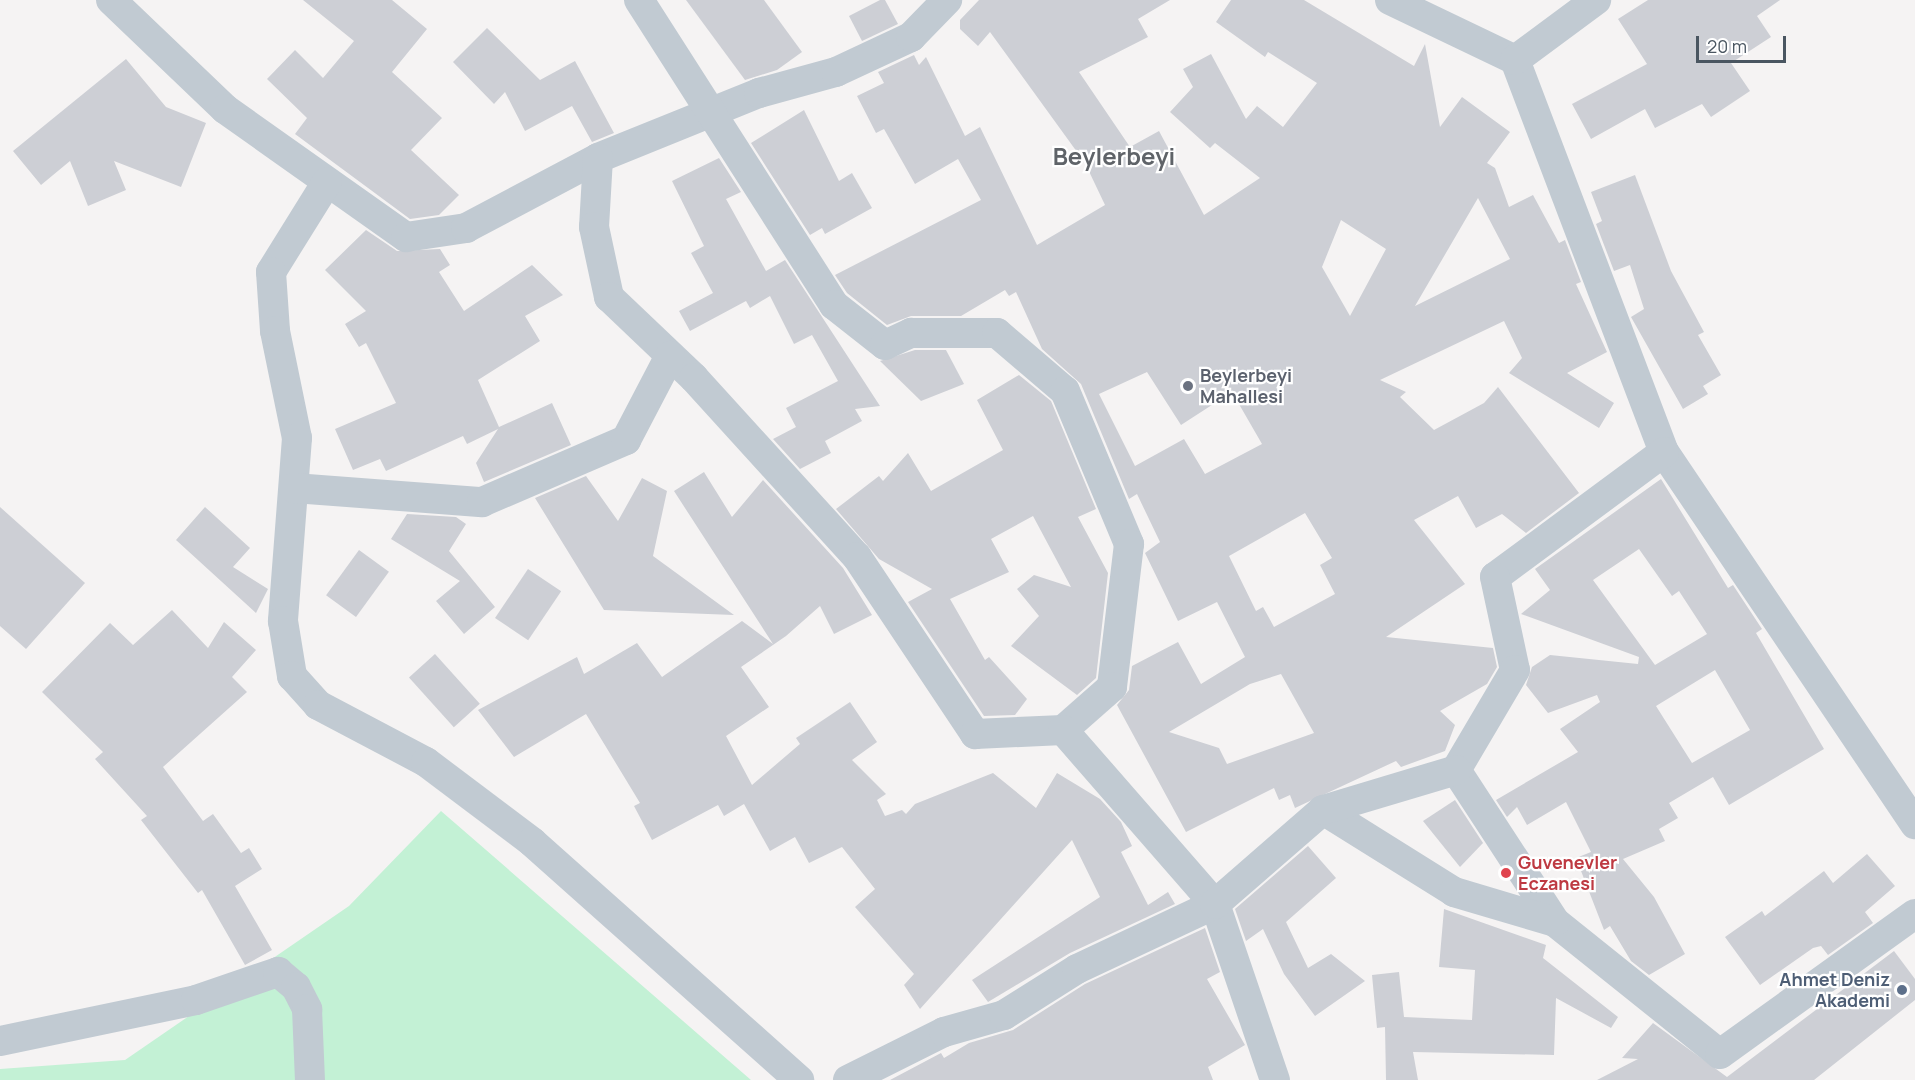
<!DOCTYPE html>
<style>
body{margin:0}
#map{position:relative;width:1915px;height:1080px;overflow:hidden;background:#f5f3f3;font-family:Manrope,sans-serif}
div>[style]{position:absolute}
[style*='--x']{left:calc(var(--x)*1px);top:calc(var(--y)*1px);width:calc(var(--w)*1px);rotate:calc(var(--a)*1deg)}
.green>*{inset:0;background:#c3f1d5}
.building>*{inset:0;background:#cdcfd5;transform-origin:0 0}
.minor>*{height:30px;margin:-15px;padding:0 15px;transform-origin:15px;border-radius:15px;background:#c1cad2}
.dots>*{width:16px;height:16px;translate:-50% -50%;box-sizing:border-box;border:3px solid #fff;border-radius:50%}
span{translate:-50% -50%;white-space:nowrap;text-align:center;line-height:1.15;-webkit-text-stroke:4.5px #fff;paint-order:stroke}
.worship-label{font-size:18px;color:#5b616d;font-weight:700}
.left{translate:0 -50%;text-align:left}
.health-label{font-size:18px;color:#be3a42;font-weight:700}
.service-label{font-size:18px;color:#4e5e75;font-weight:700}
.right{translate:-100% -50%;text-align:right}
.district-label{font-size:24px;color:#5f6368;font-weight:700}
.scale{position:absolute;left:1696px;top:36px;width:90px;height:27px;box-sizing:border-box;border:3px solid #4a5661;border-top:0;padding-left:8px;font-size:18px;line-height:21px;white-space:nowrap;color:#4a5661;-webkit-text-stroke:4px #fff;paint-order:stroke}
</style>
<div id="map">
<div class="green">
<div style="clip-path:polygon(441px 811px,751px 1080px,0 1080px,0 1069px,125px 1060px,349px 906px)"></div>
</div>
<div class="building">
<div style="clip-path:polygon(303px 0,392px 0,427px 29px,392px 72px,442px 118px,411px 150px,459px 195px,439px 215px,410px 219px,295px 134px,307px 118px,267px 79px,295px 50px,323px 78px,354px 41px)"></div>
<div style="clip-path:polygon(686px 0,764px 0,802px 52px,777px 70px,745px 80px)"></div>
<div style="clip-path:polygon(880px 0,885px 0,898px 24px,862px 41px,849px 16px)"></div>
<div style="clip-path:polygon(evenodd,979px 0,1170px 0,1138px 19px,1148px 37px,1079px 72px,1130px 147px,1159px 131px,1204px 215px,1260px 178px,1215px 143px,1210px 148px,1170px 112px,1193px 87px,1183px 69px,1211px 54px,1246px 119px,1257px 106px,1283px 127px,1317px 83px,1268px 52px,1265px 57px,1216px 22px,1231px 0,1304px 0,1414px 66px,1425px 44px,1440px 127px,1462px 97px,1510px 132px,1487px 163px,1495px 168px,1509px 207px,1533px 195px,1559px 243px,1565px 240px,1581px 282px,1576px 284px,1607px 352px,1567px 373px,1614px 403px,1599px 428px,1509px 373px,1522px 358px,1504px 321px,1380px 380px,1406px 392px,1400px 397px,1434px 430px,1484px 403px,1498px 387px,1579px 493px,1526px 533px,1502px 514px,1476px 528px,1458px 496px,1414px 520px,1465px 584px,1386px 637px,1493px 648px,1497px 667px,1487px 684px,1440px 711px,1455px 725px,1445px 751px,1401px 767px,1396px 761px,1295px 808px,1290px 795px,1279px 800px,1274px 788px,1186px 832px,1117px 705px,1129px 690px,1132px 666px,1178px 642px,1201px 684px,1245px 657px,1217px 602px,1178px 621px,1145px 553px,1160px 542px,1137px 494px,1129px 499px,1081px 384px,1042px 349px,1016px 292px,1009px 296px,1005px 290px,961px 316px,911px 316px,887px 325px,847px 293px,835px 275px,981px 200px,958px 159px,915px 184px,884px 129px,876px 133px,857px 96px,884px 83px,878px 72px,914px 55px,919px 65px,926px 57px,965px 136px,980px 127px,1037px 245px,1105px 205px,1085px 163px,990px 32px,978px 46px,960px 29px,960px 20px,979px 0,1478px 198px,1510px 259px,1415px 306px,1478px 198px,979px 0,1341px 220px,1386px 249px,1350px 316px,1322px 267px,1341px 220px,979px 0,1147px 372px,1181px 425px,1232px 392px,1262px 444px,1205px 474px,1184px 439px,1135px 466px,1099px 394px,1147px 372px,979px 0,1305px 513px,1332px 558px,1320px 565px,1335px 594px,1274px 627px,1263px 607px,1256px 611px,1229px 556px,1305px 513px,979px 0,1281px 674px,1314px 733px,1227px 764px,1219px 748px,1169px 732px,1250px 684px,1281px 674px)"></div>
<div style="clip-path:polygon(1648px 0,1780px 0,1757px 16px,1771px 37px,1731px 63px,1750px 91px,1711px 117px,1702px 104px,1655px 128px,1645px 109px,1591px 139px,1572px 104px,1647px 64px,1618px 19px)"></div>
<div style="clip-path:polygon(487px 28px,540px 80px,575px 61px,614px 133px,592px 142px,572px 106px,525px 131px,505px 92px,494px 104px,453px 62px)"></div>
<div style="clip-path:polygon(126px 59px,166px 107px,206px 123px,181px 187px,114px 161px,126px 190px,88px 206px,70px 161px,41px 185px,13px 151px)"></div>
<div style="clip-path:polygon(804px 110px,839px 181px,852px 173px,872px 208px,825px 234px,822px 228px,810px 235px,751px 143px)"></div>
<div style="clip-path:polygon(719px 158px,741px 192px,726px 199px,766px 271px,785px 260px,880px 406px,855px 409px,862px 421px,825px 441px,831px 453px,800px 469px,773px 439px,796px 427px,786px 408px,838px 381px,812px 335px,794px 344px,770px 296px,750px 308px,746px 301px,690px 331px,679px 311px,713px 293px,691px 253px,704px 246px,672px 181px)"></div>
<div style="clip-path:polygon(1635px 175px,1671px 271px,1704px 332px,1698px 335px,1721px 375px,1703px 386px,1708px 394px,1683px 409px,1631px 317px,1644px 309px,1630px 265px,1614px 271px,1596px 224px,1602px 221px,1591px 192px)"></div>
<div style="clip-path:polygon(366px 230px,397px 251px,440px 249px,450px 265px,439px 272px,464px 311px,532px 265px,563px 295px,525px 316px,540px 341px,478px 380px,499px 427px,552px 403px,571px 445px,484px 482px,476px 463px,498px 429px,467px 444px,463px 436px,386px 471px,380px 459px,353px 470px,335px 429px,396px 403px,366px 343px,359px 347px,345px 324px,366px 311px,325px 270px)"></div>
<div style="clip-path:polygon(915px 350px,946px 350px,964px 384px,921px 401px,880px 361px)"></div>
<div style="clip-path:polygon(1019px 375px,1051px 401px,1096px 509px,1078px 517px,1108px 573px,1096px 678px,1077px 695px,1011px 646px,1039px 616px,1017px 589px,1034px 575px,1071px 587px,1033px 516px,991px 539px,1009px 572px,950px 599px,985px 660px,989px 657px,1027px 699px,1015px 715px,984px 716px,908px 602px,932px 589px,879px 559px,836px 509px,879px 476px,883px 481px,908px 453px,931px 491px,1003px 450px,977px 400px)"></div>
<div style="clip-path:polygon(704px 472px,732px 517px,763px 480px,843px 568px,872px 615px,834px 634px,820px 606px,786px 636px,741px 667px,769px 707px,726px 736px,752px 785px,800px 744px,796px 738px,850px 702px,877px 742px,852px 760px,886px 794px,877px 800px,885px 816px,902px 810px,906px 814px,915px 804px,993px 773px,1036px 808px,1057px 773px,1100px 799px,1121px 822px,1132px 846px,1121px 852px,1148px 905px,1168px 892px,1175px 904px,1070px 953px,988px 1002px,972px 980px,1100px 897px,1072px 840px,920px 1009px,904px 985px,914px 974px,855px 907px,875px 889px,842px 847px,809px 863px,795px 837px,770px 851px,744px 804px,724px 816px,718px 805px,652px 840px,634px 806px,640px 803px,586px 714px,514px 757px,478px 710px,577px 657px,584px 674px,637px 643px,662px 677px,742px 621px,773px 644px,674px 491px)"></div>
<div style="clip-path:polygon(586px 476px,618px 521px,642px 478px,667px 491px,653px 556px,734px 615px,604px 610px,535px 498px)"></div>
<div style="clip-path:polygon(evenodd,1661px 479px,1728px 588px,1733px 585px,1762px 629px,1756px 633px,1824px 749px,1729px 805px,1713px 777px,1669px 803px,1678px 818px,1659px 829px,1665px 841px,1623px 859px,1654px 897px,1685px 954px,1649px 975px,1631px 961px,1610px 926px,1604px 930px,1576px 858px,1591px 852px,1566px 802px,1527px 825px,1517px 807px,1507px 817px,1496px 800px,1578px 752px,1560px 729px,1600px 702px,1597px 695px,1548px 713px,1526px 685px,1532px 667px,1550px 655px,1638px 664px,1639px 657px,1521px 614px,1550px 590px,1535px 569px,1661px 479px,1639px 549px,1672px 596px,1679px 591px,1707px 634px,1655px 665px,1593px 580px,1639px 549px,1661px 479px,1715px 670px,1750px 730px,1692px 763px,1656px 706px,1715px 670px)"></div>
<div style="clip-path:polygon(0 507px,85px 583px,26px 649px,0 626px)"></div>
<div style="clip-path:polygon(205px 507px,250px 548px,233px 567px,268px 589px,256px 613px,176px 540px)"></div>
<div style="clip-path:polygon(407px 514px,456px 517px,466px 524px,449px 551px,495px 607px,464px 634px,436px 601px,460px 581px,391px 539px)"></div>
<div style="left:359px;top:550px;width:37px;height:56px;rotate:36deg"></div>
<div style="left:528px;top:569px;width:40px;height:59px;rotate:34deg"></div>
<div style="clip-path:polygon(172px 610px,208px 648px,224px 622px,256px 650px,232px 677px,247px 692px,163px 767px,203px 821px,213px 814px,241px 853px,249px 848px,262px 869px,235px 886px,272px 950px,245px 965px,202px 890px,198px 893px,141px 820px,147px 816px,95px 759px,103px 752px,42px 692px,110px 623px,133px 645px)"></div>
<div style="left:435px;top:654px;width:67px;height:35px;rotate:48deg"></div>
<div style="clip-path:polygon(1455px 800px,1483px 843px,1460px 867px,1423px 821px)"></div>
<div style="clip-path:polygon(1308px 846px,1336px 878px,1286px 922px,1308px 968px,1331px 954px,1365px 981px,1315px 1016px,1284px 974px,1263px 929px,1246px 941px,1235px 909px)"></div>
<div style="clip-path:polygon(1867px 854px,1895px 886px,1865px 912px,1873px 923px,1828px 955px,1821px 946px,1813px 948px,1760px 985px,1725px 937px,1762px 911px,1765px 916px,1824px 871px,1833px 883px)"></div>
<div style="clip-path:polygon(1444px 909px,1546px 945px,1543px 958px,1618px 1017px,1611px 1028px,1556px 998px,1554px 1055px,1413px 1052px,1418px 1080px,1386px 1080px,1385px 1027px,1377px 1028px,1372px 975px,1399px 972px,1404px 1017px,1472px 1020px,1475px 970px,1439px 967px)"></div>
<div style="clip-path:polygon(1205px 928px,1220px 972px,1207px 979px,1245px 1045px,1208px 1067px,1213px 1080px,890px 1080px,941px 1053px,944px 1058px,969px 1043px,1013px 1030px,1085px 984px)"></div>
<div style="clip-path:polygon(1894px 951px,1915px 979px,1915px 1000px,1814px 1080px,1597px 1080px,1638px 1059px,1622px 1058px,1653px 1023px,1727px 1077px)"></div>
</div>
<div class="minor">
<div style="--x:111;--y:0;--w:158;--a:43.7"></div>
<div style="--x:225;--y:109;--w:222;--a:35.3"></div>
<div style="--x:406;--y:237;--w:61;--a:-8.5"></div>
<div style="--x:466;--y:228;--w:149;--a:-27.9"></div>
<div style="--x:598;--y:158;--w:174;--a:-22"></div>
<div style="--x:759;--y:93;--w:80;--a:-15.3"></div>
<div style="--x:836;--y:72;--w:83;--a:-25"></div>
<div style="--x:911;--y:37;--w:52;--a:-45.8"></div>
<div style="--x:639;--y:0;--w:362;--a:57.4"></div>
<div style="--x:834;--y:305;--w:65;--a:38.1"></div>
<div style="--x:885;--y:345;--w:29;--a:-25"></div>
<div style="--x:911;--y:333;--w:86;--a:0"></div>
<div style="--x:997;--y:333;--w:89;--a:40.5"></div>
<div style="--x:1065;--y:391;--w:166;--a:67.3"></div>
<div style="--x:1129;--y:544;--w:144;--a:96.8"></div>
<div style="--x:1112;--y:687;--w:65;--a:138.7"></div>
<div style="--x:1390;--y:0;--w:139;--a:25.6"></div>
<div style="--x:1515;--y:60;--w:419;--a:69.2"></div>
<div style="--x:1664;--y:452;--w:449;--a:56"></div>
<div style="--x:1515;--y:60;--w:101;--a:-36.5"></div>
<div style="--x:598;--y:158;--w:69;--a:93.3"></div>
<div style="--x:594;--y:227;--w:72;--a:77.9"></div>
<div style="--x:609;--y:297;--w:117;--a:43.6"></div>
<div style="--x:694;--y:378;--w:242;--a:47.7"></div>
<div style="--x:857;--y:557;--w:213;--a:56.3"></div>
<div style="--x:975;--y:734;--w:88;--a:-2.6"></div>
<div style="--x:1063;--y:730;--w:231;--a:48.9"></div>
<div style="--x:1215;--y:904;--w:186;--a:71.2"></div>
<div style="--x:327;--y:182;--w:106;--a:121.9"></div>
<div style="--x:271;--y:272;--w:59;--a:86.1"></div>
<div style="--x:275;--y:331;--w:109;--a:78.4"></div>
<div style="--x:297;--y:438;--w:184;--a:94.4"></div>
<div style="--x:283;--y:621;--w:56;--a:80.7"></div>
<div style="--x:292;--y:676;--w:39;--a:48"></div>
<div style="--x:318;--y:705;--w:122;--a:27.8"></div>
<div style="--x:426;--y:762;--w:133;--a:37"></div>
<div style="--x:532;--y:842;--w:358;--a:41.7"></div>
<div style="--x:1664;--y:452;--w:210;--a:143.5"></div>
<div style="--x:1495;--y:577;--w:95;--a:77.9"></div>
<div style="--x:1515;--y:670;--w:116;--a:120.5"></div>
<div style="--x:1456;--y:770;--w:181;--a:56.9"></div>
<div style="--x:1555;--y:922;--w:211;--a:38.7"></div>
<div style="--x:1720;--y:1054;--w:240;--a:-35.7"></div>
<div style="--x:294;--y:488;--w:189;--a:4.3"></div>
<div style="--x:482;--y:502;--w:157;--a:-23.3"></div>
<div style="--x:626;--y:440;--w:95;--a:-62.4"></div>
<div style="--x:1323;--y:810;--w:155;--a:32"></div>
<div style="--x:1454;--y:892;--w:105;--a:16.5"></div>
<div style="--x:0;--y:1041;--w:200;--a:-11.8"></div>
<div style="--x:196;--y:1000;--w:87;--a:-18.9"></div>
<div style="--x:278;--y:972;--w:23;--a:40"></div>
<div style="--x:296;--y:987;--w:25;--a:63"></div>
<div style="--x:307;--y:1009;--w:71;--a:87.6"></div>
<div style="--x:848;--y:1080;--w:107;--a:-26.6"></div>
<div style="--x:944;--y:1032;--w:62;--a:-15.8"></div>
<div style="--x:1004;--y:1015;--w:86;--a:-32.2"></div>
<div style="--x:1077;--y:969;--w:153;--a:-25.2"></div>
<div style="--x:1215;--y:904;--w:143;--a:-41"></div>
<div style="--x:1323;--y:810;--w:139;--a:-16.7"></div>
</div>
<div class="dots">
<div style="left:1188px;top:386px;background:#6b7280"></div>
<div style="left:1506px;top:873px;background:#e0444e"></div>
<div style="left:1902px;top:990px;background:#5c6f8a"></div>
</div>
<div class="worship-label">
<span class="left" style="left:1200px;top:386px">Beylerbeyi<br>Mahallesi</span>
</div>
<div class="health-label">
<span class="left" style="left:1518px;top:873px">Guvenevler<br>Eczanesi</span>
</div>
<div class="service-label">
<span class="right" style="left:1890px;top:990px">Ahmet Deniz<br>Akademi</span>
</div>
<div class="district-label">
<span style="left:1114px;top:156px">Beylerbeyi</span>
</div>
<div class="scale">20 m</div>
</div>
